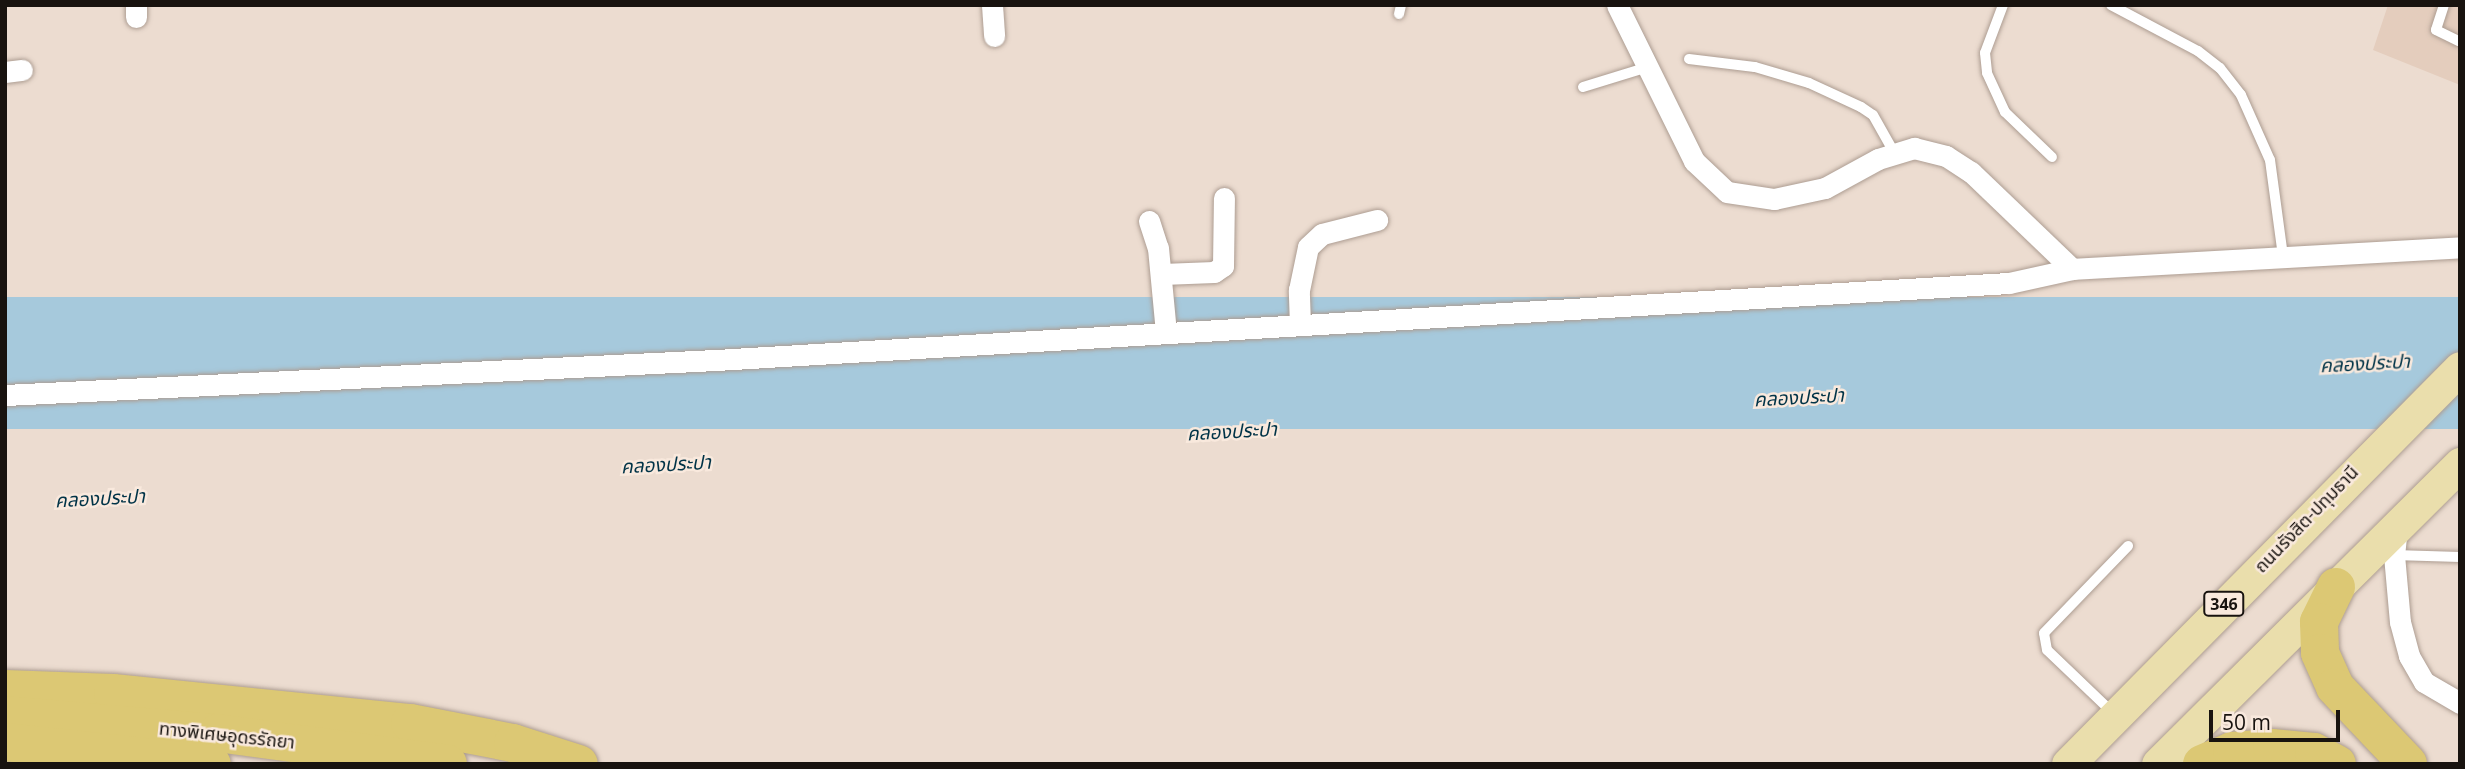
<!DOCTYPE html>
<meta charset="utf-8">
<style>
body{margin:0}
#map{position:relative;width:2465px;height:769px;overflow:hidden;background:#ecdcd0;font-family:"Open Sans","Noto Sans Thai",sans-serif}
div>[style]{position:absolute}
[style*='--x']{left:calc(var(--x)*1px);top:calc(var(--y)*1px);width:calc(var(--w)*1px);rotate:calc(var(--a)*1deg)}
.built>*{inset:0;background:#e4cdbd}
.water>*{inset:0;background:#a6c9dc;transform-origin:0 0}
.roads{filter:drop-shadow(0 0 2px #ad9d92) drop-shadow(0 0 2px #ad9d92)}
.lane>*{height:10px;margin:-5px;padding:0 5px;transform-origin:5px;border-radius:5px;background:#fff}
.street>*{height:21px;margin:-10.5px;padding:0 10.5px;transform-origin:10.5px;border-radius:10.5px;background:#fff}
.primary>*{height:33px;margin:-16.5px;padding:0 16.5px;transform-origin:16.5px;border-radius:16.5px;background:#eadeac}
.highway>*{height:38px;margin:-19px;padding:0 19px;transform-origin:19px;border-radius:19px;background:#dcc874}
span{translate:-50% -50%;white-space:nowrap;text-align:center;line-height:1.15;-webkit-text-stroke:5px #f9e9dd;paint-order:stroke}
.shield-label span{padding:2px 5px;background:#f9e9dd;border:2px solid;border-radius:5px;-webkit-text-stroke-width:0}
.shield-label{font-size:16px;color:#18130f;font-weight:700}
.street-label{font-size:18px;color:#18130f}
.water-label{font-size:19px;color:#003347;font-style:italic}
.frame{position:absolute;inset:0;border:7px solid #18130f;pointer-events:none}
.scale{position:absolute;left:2209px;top:710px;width:131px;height:32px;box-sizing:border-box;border:4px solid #18130f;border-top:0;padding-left:9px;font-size:21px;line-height:24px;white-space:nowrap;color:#18130f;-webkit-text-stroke:5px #f9e9dd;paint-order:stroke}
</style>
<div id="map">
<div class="built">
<div style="clip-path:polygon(2388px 5px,2460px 5px,2460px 85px,2373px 50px)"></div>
</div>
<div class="water">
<div style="left:2460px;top:297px;width:132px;height:2459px;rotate:90deg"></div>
</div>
<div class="roads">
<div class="lane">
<div style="--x:2003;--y:5;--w:51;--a:110.6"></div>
<div style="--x:1985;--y:53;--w:20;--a:84"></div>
<div style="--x:1987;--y:73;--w:43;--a:65.2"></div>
<div style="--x:2005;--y:112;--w:65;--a:43.8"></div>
<div style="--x:2111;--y:5;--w:98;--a:27.9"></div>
<div style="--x:2198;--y:51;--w:28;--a:38"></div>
<div style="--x:2220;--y:68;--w:34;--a:52"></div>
<div style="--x:2241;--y:95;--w:71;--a:66"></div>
<div style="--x:2270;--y:160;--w:97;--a:82.3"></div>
<div style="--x:2444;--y:5;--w:26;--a:108"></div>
<div style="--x:2436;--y:30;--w:25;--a:26"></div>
<div style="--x:1399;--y:14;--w:9;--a:-77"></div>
<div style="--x:1689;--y:59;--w:66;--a:6.9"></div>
<div style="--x:1755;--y:67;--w:56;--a:16.5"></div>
<div style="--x:1809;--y:83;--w:57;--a:24.8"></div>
<div style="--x:1861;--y:107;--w:14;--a:34"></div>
<div style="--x:1873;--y:115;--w:45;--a:60.6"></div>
<div style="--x:1583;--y:87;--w:68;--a:-17.1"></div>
<div style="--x:2394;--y:555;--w:66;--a:1.7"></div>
<div style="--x:2113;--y:713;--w:91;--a:-136.3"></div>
<div style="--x:2047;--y:650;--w:17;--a:-100"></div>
<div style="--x:2044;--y:633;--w:121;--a:-46"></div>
</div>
<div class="street">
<div style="--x:136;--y:5;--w:12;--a:90"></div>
<div style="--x:992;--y:5;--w:31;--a:86"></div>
<div style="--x:1617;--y:5;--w:174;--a:63.7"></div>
<div style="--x:1694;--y:161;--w:45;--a:43.2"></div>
<div style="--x:1727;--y:192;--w:48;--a:8.5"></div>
<div style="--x:1774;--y:199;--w:52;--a:-12.2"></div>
<div style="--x:1825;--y:188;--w:60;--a:-28.7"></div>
<div style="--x:1878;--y:159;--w:38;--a:-17"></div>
<div style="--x:1914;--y:148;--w:33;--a:14"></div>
<div style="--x:1946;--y:156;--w:30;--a:33"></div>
<div style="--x:1971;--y:172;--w:140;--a:43.8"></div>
<div style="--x:2072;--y:269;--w:389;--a:-3.2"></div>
<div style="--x:5;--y:72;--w:17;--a:-7"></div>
<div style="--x:1149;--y:221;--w:28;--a:72"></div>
<div style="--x:1158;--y:248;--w:84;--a:84.6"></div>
<div style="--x:1162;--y:274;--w:52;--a:-2.2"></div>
<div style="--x:1214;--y:272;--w:11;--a:-34"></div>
<div style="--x:1223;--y:266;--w:68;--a:-89.2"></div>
<div style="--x:1300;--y:325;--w:35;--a:-92"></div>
<div style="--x:1299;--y:290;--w:44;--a:-78.2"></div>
<div style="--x:1308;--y:247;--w:19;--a:-43"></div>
<div style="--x:1322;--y:234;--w:57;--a:-14.3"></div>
<div style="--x:5;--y:395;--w:712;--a:-2.82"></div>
<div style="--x:716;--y:360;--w:1295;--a:-3.41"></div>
<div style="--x:2009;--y:283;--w:65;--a:-12.5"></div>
<div style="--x:2397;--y:527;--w:28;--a:96"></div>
<div style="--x:2394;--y:555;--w:67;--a:84.9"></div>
<div style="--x:2400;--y:622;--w:35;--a:75"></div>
<div style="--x:2409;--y:656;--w:30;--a:60"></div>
<div style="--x:2424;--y:682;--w:42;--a:30.3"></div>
</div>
<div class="primary">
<div style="--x:2068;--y:764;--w:557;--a:-45.29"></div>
<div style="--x:2158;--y:764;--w:426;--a:-44.8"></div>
</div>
<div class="highway">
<div style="--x:2336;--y:587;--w:39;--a:116"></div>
<div style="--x:2319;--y:622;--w:31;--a:88"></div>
<div style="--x:2320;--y:653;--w:37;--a:66"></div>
<div style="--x:2335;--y:687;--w:106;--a:46.5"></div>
<div style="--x:5;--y:689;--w:108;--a:2.1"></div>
<div style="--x:113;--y:693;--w:299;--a:5.8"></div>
<div style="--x:410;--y:723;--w:105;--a:11"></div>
<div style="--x:513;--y:743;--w:69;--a:17.7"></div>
<div style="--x:5;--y:715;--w:213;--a:4.9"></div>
<div style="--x:217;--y:733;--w:233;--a:7.6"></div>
<div style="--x:5;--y:742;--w:208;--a:6.1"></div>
<div style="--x:2202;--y:764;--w:33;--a:-23"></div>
<div style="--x:2232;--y:751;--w:40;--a:-4.3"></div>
<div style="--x:2272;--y:748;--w:42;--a:5.4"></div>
<div style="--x:2314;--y:752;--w:26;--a:28"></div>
</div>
</div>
<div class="shield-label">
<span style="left:2224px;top:604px">346</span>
</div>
<div class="street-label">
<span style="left:2306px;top:519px;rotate:-46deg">ถนนรังสิต-ปทุมธานี</span>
<span style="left:227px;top:735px;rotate:6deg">ทางพิเศษอุดรรัถยา</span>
</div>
<div class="water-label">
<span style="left:2365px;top:364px;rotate:-3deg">คลองประปา</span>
<span style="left:1799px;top:398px;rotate:-3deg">คลองประปา</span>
<span style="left:1232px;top:432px;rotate:-3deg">คลองประปา</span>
<span style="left:666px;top:465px;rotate:-3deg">คลองประปา</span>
<span style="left:100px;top:499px;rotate:-3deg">คลองประปา</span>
</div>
<div class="frame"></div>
<div class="scale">50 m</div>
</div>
